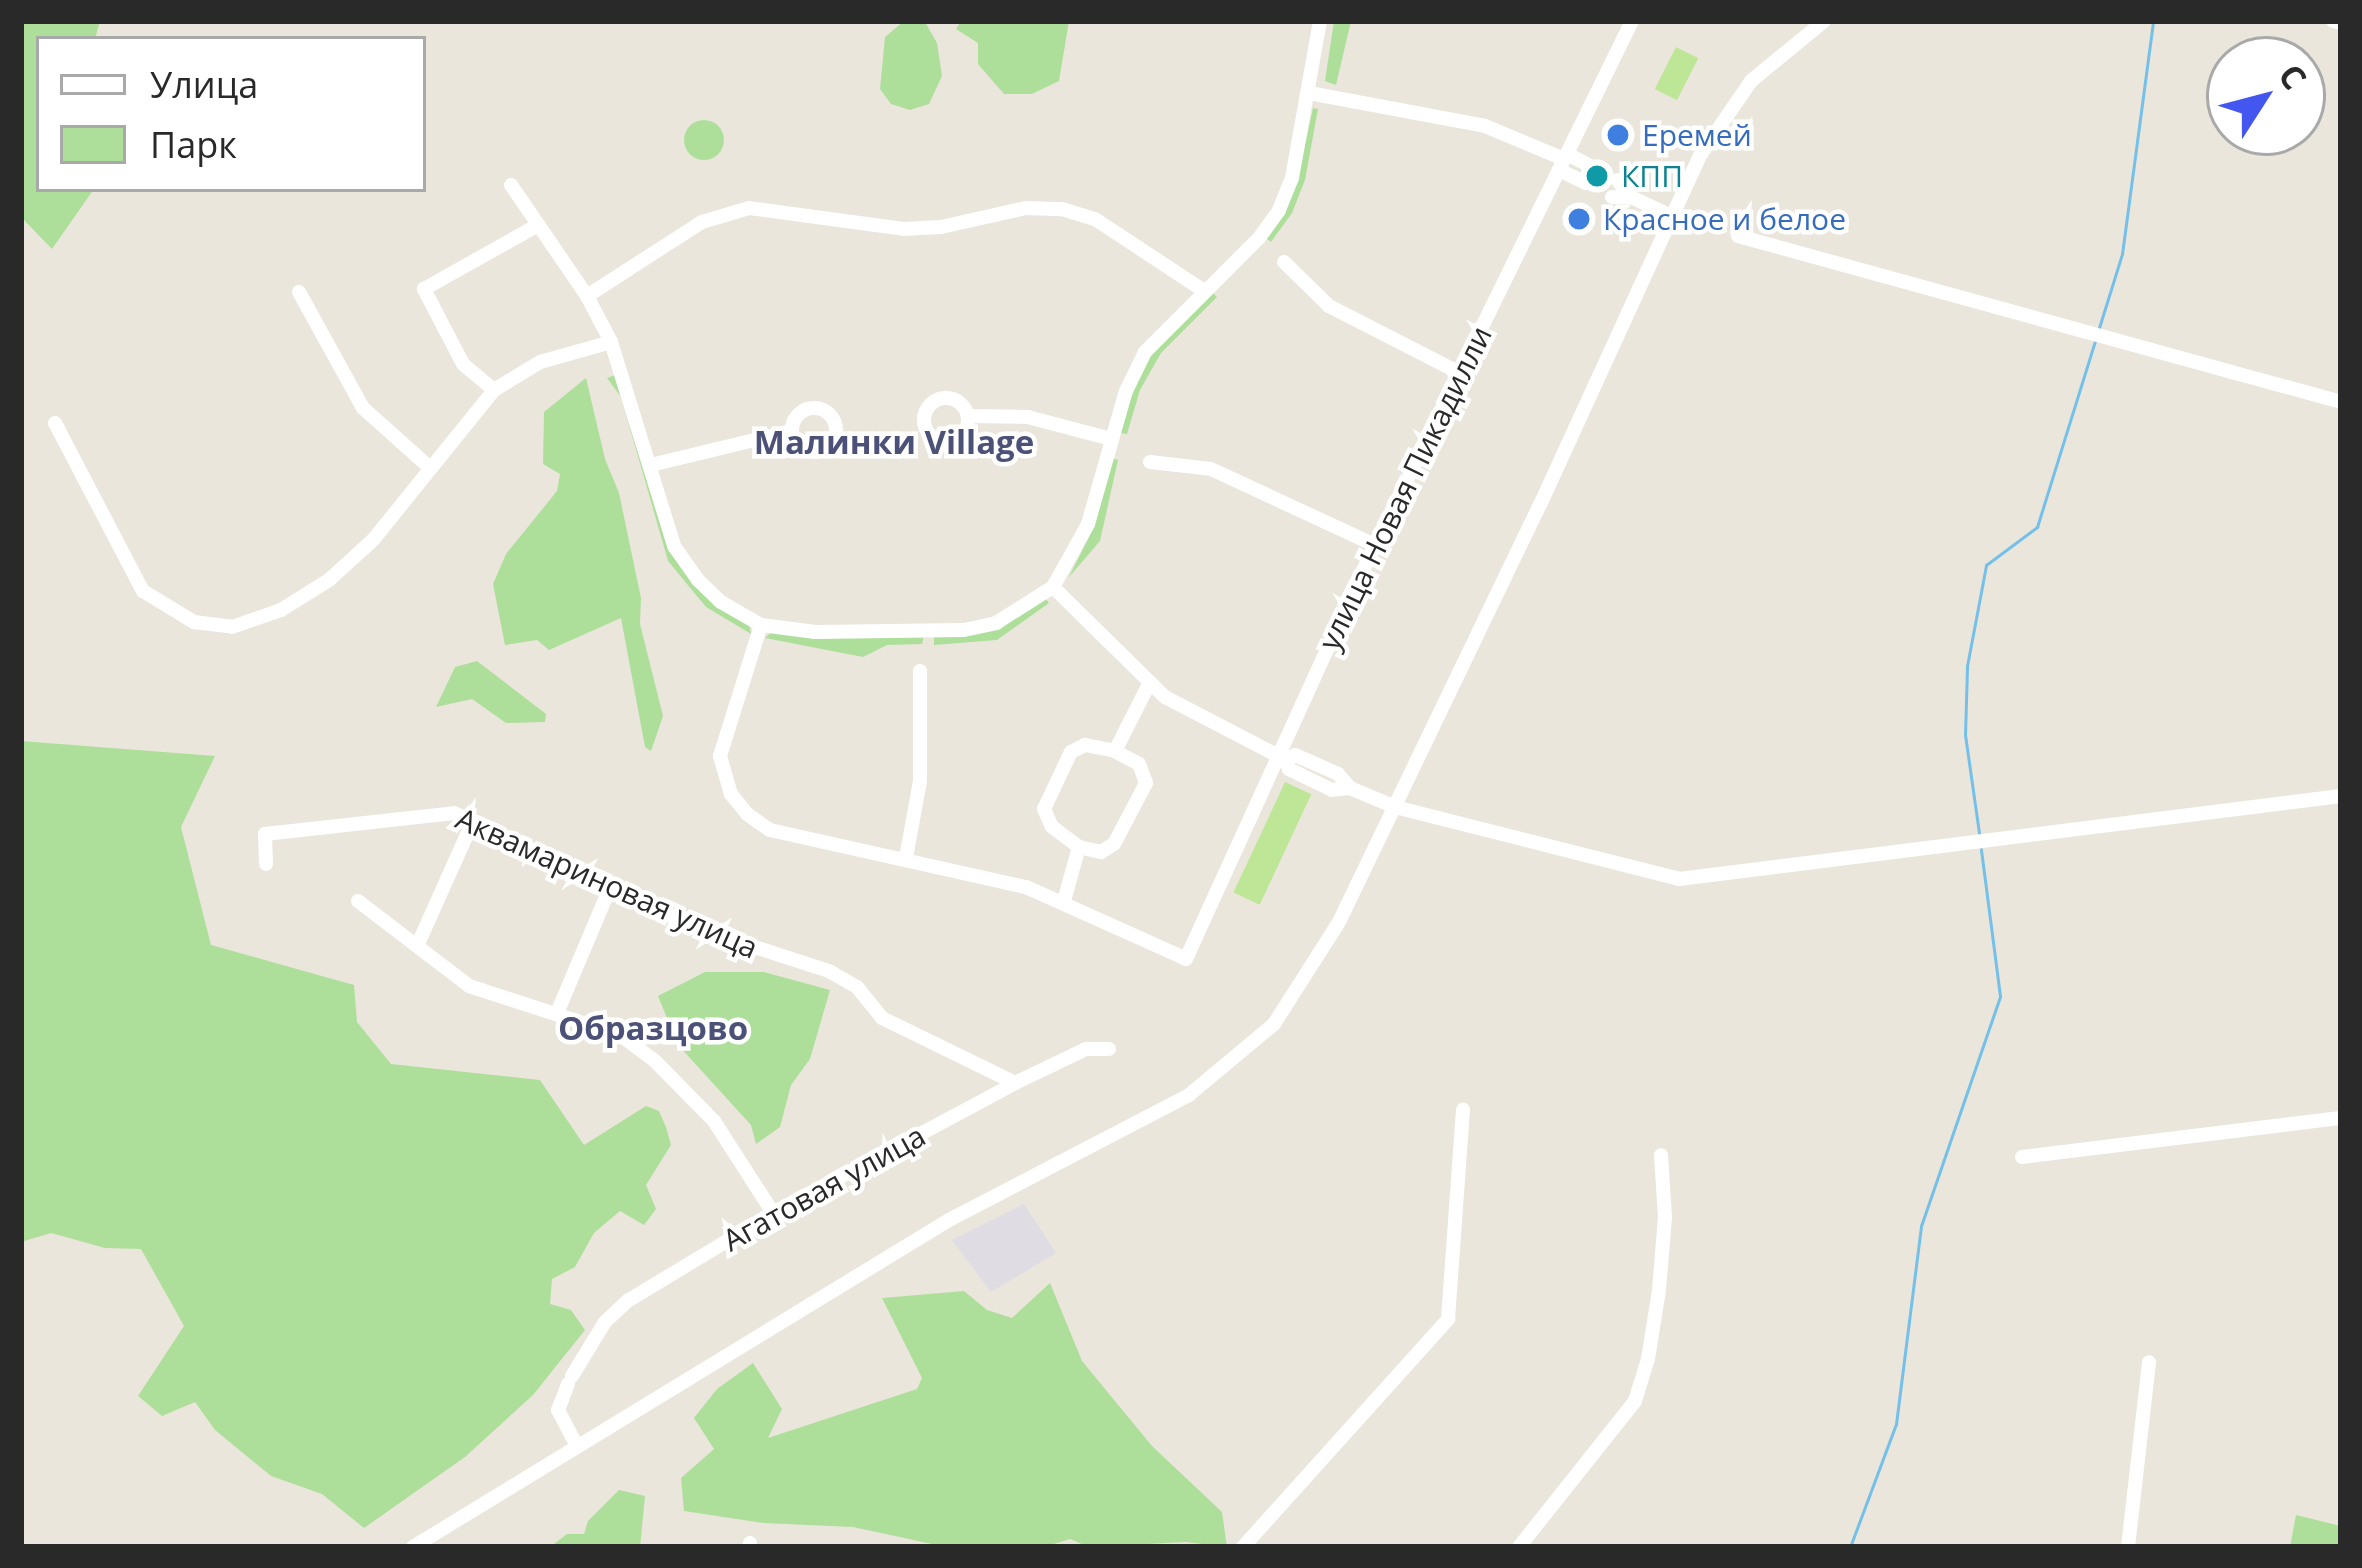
<!DOCTYPE html>
<meta charset="utf-8">
<style>
body{margin:0}
#map{position:relative;width:2362px;height:1568px;overflow:hidden;background:#ebe6dc;font-family:"Open Sans",sans-serif}
div>[style]{position:absolute}
[style*='--x']{left:calc(var(--x)*1px);top:calc(var(--y)*1px);width:calc(var(--w)*1px);rotate:calc(var(--a)*1deg)}
.industrial>*{inset:0;background:#dfdce4}
.green>*{inset:0;background:#addf9b}
.round{border-radius:50%}
.pitch>*{inset:0;background:#bee697;transform-origin:0 0}
.stream>*{height:3px;margin:-1.5px;padding:0 1.5px;transform-origin:1.5px;border-radius:1.5px;background:#74c0e8}
.minor>*{height:14px;margin:-7px;padding:0 7px;transform-origin:7px;border-radius:7px;background:#fff}
.minor>.ring{margin:-7px;padding:0;box-sizing:content-box;background:none;border:14px solid #fff;border-radius:50%}
.dots>*{width:33px;height:33px;translate:-50% -50%;box-sizing:border-box;border:6px solid #fff;border-radius:50%}
span{translate:-50% -50%;white-space:nowrap;text-align:center;line-height:1.15;-webkit-text-stroke:9px #fff;paint-order:stroke}
.shop-label{font-size:30px;color:#366cbe}
.left{translate:0 -50%;text-align:left}
.culture-label{font-size:30px;color:#0d838f}
.street-label{font-size:30px;color:#292929}
.neighbourhood-label{font-size:33px;color:#4c5178;font-weight:700}
.frame{position:absolute;inset:0;border:24px solid #292929;pointer-events:none}
.legend{position:absolute;left:36px;top:36px;width:390px;height:156px;box-sizing:border-box;background:#fff;border:3px solid #a9a9a9;margin:0;padding:15px 21px;list-style:none;font-size:36px;color:#292929}
.legend li{display:flex;align-items:center;gap:24px;height:60px}
.legend b{width:60px;border:3px solid #a9a9a9}
.north{position:absolute;left:2206px;top:36px;width:120px;height:120px;box-sizing:border-box;background:#fff;border:3px solid #a9a9a9;border-radius:50%;rotate:54deg;font-size:33px;font-weight:700;line-height:48px;text-align:center;color:#292929}
.north::after{content:'';display:block;margin:auto;width:42px;height:54px;background:#4456f0;clip-path:polygon(50% 0,100% 100%,50% 72%,0 100%)}
</style>
<div id="map">
<div class="industrial">
<div style="clip-path:polygon(1024px 1204px,1056px 1253px,991px 1292px,952px 1240px)"></div>
</div>
<div class="green">
<div style="clip-path:polygon(21px 21px,100px 21px,95px 39px,39px 39px,39px 189px,94px 189px,52px 249px,21px 217px)"></div>
<div style="clip-path:polygon(904px 21px,925px 22px,937px 43px,942px 76px,929px 104px,910px 110px,891px 104px,880px 89px,885px 37px)"></div>
<div style="clip-path:polygon(961px 21px,1069px 21px,1059px 81px,1032px 94px,1004px 94px,978px 64px,978px 43px,956px 29px)"></div>
<div style="clip-path:polygon(1334px 21px,1351px 21px,1336px 85px,1325px 81px)"></div>
<div style="clip-path:polygon(1313px 108px,1318px 109px,1305px 180px,1292px 213px,1271px 242px,1266px 238px,1300px 169px)"></div>
<div class="round" style="left:684px;top:120px;width:40px;height:40px"></div>
<div style="clip-path:polygon(1212px 292px,1217px 297px,1161px 353px,1140px 390px,1127px 434px,1120px 433px,1131px 393px,1152px 353px)"></div>
<div style="clip-path:polygon(615px 375px,666px 539px,749px 624px,751px 634px,706px 607px,668px 561px,621px 397px,607px 378px)"></div>
<div style="clip-path:polygon(586px 378px,605px 459px,619px 493px,641px 598px,640px 624px,663px 716px,651px 751px,645px 747px,621px 618px,549px 650px,537px 640px,505px 645px,493px 584px,506px 554px,557px 491px,560px 474px,543px 464px,544px 412px)"></div>
<div style="clip-path:polygon(1112px 458px,1118px 460px,1100px 541px,1069px 577px,1089px 537px)"></div>
<div style="clip-path:polygon(1045px 598px,1049px 603px,997px 640px,934px 645px,934px 637px,1003px 625px)"></div>
<div style="clip-path:polygon(773px 631px,924px 636px,922px 644px,887px 645px,863px 657px,765px 638px)"></div>
<div style="clip-path:polygon(477px 661px,546px 714px,545px 722px,506px 723px,472px 699px,436px 707px,455px 667px)"></div>
<div style="clip-path:polygon(21px 741px,215px 756px,181px 827px,211px 945px,354px 985px,357px 1022px,391px 1064px,540px 1080px,584px 1145px,646px 1106px,659px 1111px,666px 1127px,671px 1145px,646px 1185px,656px 1209px,644px 1225px,620px 1211px,594px 1233px,575px 1267px,552px 1279px,550px 1304px,571px 1310px,585px 1330px,533px 1395px,465px 1457px,364px 1528px,322px 1494px,271px 1476px,215px 1430px,195px 1402px,162px 1416px,138px 1396px,184px 1326px,141px 1249px,105px 1248px,51px 1233px,21px 1242px)"></div>
<div style="clip-path:polygon(705px 972px,764px 972px,830px 990px,810px 1059px,791px 1085px,780px 1127px,756px 1144px,751px 1125px,678px 1045px,658px 996px)"></div>
<div style="clip-path:polygon(1050px 1283px,1082px 1361px,1152px 1446px,1222px 1512px,1227px 1547px,1186px 1542px,1089px 1547px,1070px 1539px,1044px 1547px,946px 1547px,853px 1527px,763px 1523px,684px 1511px,681px 1478px,714px 1449px,694px 1418px,717px 1389px,753px 1363px,782px 1409px,768px 1438px,917px 1389px,922px 1378px,882px 1298px,964px 1291px,987px 1310px,1012px 1318px)"></div>
<div style="clip-path:polygon(619px 1490px,645px 1496px,640px 1547px,550px 1547px,567px 1534px,584px 1534px,588px 1521px)"></div>
<div style="clip-path:polygon(2296px 1515px,2341px 1526px,2341px 1547px,2290px 1547px)"></div>
</div>
<div class="pitch">
<div style="left:1676px;top:47px;width:25px;height:47px;rotate:27deg"></div>
<div style="left:1285px;top:782px;width:29px;height:122px;rotate:25deg"></div>
</div>
<div class="stream">
<div style="--x:2098;--y:331;--w:81;--a:-72.7"></div>
<div style="--x:2122;--y:254;--w:235;--a:-82.4"></div>
<div style="--x:1979;--y:833;--w:99;--a:-98.1"></div>
<div style="--x:1965;--y:735;--w:69;--a:-88.3"></div>
<div style="--x:1967;--y:666;--w:103;--a:-79.3"></div>
<div style="--x:1986;--y:565;--w:64;--a:-36.7"></div>
<div style="--x:2037;--y:527;--w:195;--a:-72.7"></div>
<div style="--x:1850;--y:1547;--w:131;--a:-69.5"></div>
<div style="--x:1896;--y:1424;--w:200;--a:-82.8"></div>
<div style="--x:1921;--y:1226;--w:243;--a:-71"></div>
<div style="--x:2000;--y:996;--w:148;--a:-97.4"></div>
</div>
<div class="minor">
<div style="--x:2333;--y:21;--w:8;--a:14"></div>
<div style="--x:1309;--y:93;--w:179;--a:10.6"></div>
<div style="--x:1485;--y:126;--w:86;--a:22.7"></div>
<div style="--x:1567;--y:154;--w:29;--a:27"></div>
<div style="--x:1559;--y:170;--w:30;--a:26"></div>
<div style="--x:511;--y:185;--w:135;--a:55.6"></div>
<div style="--x:587;--y:296;--w:52;--a:62.4"></div>
<div style="--x:611;--y:342;--w:214;--a:72.8"></div>
<div style="--x:674;--y:546;--w:42;--a:54.8"></div>
<div style="--x:698;--y:580;--w:32;--a:44"></div>
<div style="--x:721;--y:602;--w:46;--a:29.9"></div>
<div style="--x:761;--y:625;--w:55;--a:7.3"></div>
<div style="--x:816;--y:632;--w:148;--a:-0.8"></div>
<div style="--x:964;--y:630;--w:33;--a:-12"></div>
<div style="--x:996;--y:623;--w:67;--a:-32.3"></div>
<div style="--x:1053;--y:587;--w:72;--a:-60.9"></div>
<div style="--x:1088;--y:524;--w:138;--a:-74.1"></div>
<div style="--x:1126;--y:391;--w:43;--a:-64"></div>
<div style="--x:1145;--y:352;--w:161;--a:-45"></div>
<div style="--x:1259;--y:238;--w:34;--a:-54"></div>
<div style="--x:1279;--y:210;--w:35;--a:-68"></div>
<div style="--x:1292;--y:178;--w:159;--a:-79.9"></div>
<div style="--x:1612;--y:197;--w:19;--a:0"></div>
<div style="--x:1631;--y:197;--w:22;--a:-129"></div>
<div style="--x:1631;--y:197;--w:44;--a:25.4"></div>
<div style="--x:1738;--y:236;--w:625;--a:15.39"></div>
<div style="--x:1284;--y:262;--w:63;--a:44.4"></div>
<div style="--x:1329;--y:306;--w:147;--a:27.1"></div>
<div style="--x:299;--y:292;--w:132;--a:61.1"></div>
<div style="--x:363;--y:408;--w:89;--a:41.8"></div>
<div style="--x:587;--y:296;--w:137;--a:-32.8"></div>
<div style="--x:702;--y:222;--w:49;--a:-16.6"></div>
<div style="--x:749;--y:208;--w:156;--a:7.7"></div>
<div style="--x:904;--y:229;--w:37;--a:-3"></div>
<div style="--x:941;--y:227;--w:87;--a:-12.6"></div>
<div style="--x:1026;--y:208;--w:36;--a:2"></div>
<div style="--x:1062;--y:209;--w:34;--a:17"></div>
<div style="--x:1095;--y:219;--w:131;--a:33.4"></div>
<div style="--x:494;--y:390;--w:40;--a:-140"></div>
<div style="--x:463;--y:364;--w:85;--a:-117.5"></div>
<div style="--x:424;--y:289;--w:131;--a:-29.3"></div>
<div class="ring" style="left:924px;top:398px;width:30px;height:30px"></div>
<div class="ring" style="left:792px;top:408px;width:30px;height:30px"></div>
<div style="--x:968;--y:416;--w:60;--a:1"></div>
<div style="--x:1028;--y:417;--w:86;--a:14.8"></div>
<div style="--x:55;--y:423;--w:190;--a:62.4"></div>
<div style="--x:143;--y:591;--w:60;--a:31.3"></div>
<div style="--x:194;--y:622;--w:38;--a:7"></div>
<div style="--x:232;--y:627;--w:52;--a:-19.1"></div>
<div style="--x:281;--y:610;--w:57;--a:-32"></div>
<div style="--x:329;--y:580;--w:59;--a:-42.3"></div>
<div style="--x:373;--y:540;--w:193;--a:-51.1"></div>
<div style="--x:494;--y:390;--w:54;--a:-31.3"></div>
<div style="--x:540;--y:362;--w:74;--a:-15.7"></div>
<div style="--x:1150;--y:462;--w:61;--a:6.5"></div>
<div style="--x:1211;--y:469;--w:181;--a:24.9"></div>
<div style="--x:651;--y:465;--w:145;--a:-13.6"></div>
<div style="--x:1053;--y:587;--w:157;--a:44.5"></div>
<div style="--x:1165;--y:697;--w:136;--a:27.5"></div>
<div style="--x:761;--y:625;--w:137;--a:107.4"></div>
<div style="--x:720;--y:756;--w:40;--a:74"></div>
<div style="--x:731;--y:794;--w:26;--a:51"></div>
<div style="--x:747;--y:814;--w:28;--a:35"></div>
<div style="--x:770;--y:830;--w:262;--a:12.6"></div>
<div style="--x:1026;--y:887;--w:175;--a:24.2"></div>
<div style="--x:1186;--y:959;--w:455;--a:-65.5"></div>
<div style="--x:1375;--y:545;--w:584;--a:-63.87"></div>
<div style="--x:1295;--y:755;--w:47;--a:23.8"></div>
<div style="--x:1338;--y:774;--w:18;--a:49"></div>
<div style="--x:1350;--y:788;--w:18;--a:174"></div>
<div style="--x:1332;--y:790;--w:48;--a:-154"></div>
<div style="--x:1289;--y:769;--w:9;--a:-108"></div>
<div style="--x:1286;--y:760;--w:10;--a:-29"></div>
<div style="--x:1350;--y:788;--w:49;--a:22.9"></div>
<div style="--x:1395;--y:807;--w:293;--a:14.2"></div>
<div style="--x:1679;--y:879;--w:667;--a:-7.15"></div>
<div style="--x:1079;--y:847;--w:34;--a:-143"></div>
<div style="--x:1052;--y:827;--w:20;--a:-114"></div>
<div style="--x:1044;--y:809;--w:63;--a:-64.7"></div>
<div style="--x:1071;--y:752;--w:16;--a:-27"></div>
<div style="--x:1085;--y:745;--w:31;--a:11"></div>
<div style="--x:906;--y:858;--w:78;--a:-79.7"></div>
<div style="--x:920;--y:781;--w:110;--a:-90"></div>
<div style="--x:266;--y:864;--w:30;--a:-92"></div>
<div style="--x:265;--y:834;--w:190;--a:-6.3"></div>
<div style="--x:454;--y:813;--w:271;--a:25.3"></div>
<div style="--x:699;--y:929;--w:137;--a:17.9"></div>
<div style="--x:829;--y:971;--w:32;--a:30"></div>
<div style="--x:857;--y:987;--w:40;--a:51"></div>
<div style="--x:882;--y:1018;--w:148;--a:26"></div>
<div style="--x:358;--y:901;--w:140;--a:37.4"></div>
<div style="--x:469;--y:986;--w:159;--a:18"></div>
<div style="--x:620;--y:1035;--w:44;--a:36.6"></div>
<div style="--x:655;--y:1061;--w:84;--a:45.5"></div>
<div style="--x:714;--y:1121;--w:109;--a:57.3"></div>
<div style="--x:1064;--y:901;--w:56;--a:-74.5"></div>
<div style="--x:1079;--y:847;--w:23;--a:13"></div>
<div style="--x:1101;--y:852;--w:15;--a:-32"></div>
<div style="--x:1114;--y:844;--w:69;--a:-62.3"></div>
<div style="--x:1146;--y:783;--w:20;--a:-110"></div>
<div style="--x:1139;--y:764;--w:27;--a:-152"></div>
<div style="--x:1115;--y:751;--w:77;--a:-63.1"></div>
<div style="--x:418;--y:944;--w:135;--a:-65.9"></div>
<div style="--x:557;--y:1013;--w:139;--a:-67.1"></div>
<div style="--x:2022;--y:1157;--w:321;--a:-7"></div>
<div style="--x:572;--y:1376;--w:63;--a:-58.6"></div>
<div style="--x:605;--y:1322;--w:33;--a:-43"></div>
<div style="--x:629;--y:1300;--w:168;--a:-31.1"></div>
<div style="--x:773;--y:1213;--w:275;--a:-28.2"></div>
<div style="--x:1015;--y:1083;--w:79;--a:-25.6"></div>
<div style="--x:1086;--y:1049;--w:23;--a:0"></div>
<div style="--x:568;--y:1384;--w:28;--a:111"></div>
<div style="--x:558;--y:1410;--w:41;--a:62.2"></div>
<div style="--x:413;--y:1547;--w:628;--a:-31.39"></div>
<div style="--x:949;--y:1220;--w:271;--a:-27.5"></div>
<div style="--x:1189;--y:1095;--w:111;--a:-39.9"></div>
<div style="--x:1274;--y:1024;--w:121;--a:-57.5"></div>
<div style="--x:1339;--y:922;--w:463;--a:-64.3"></div>
<div style="--x:1540;--y:505;--w:383;--a:-65.4"></div>
<div style="--x:1699;--y:157;--w:92;--a:-55.6"></div>
<div style="--x:1751;--y:81;--w:94;--a:-39.4"></div>
<div style="--x:749;--y:1547;--w:4;--a:-76"></div>
<div style="--x:1243;--y:1547;--w:307;--a:-48"></div>
<div style="--x:1448;--y:1319;--w:210;--a:-85.9"></div>
<div style="--x:1519;--y:1547;--w:186;--a:-51.5"></div>
<div style="--x:1635;--y:1401;--w:44;--a:-72.8"></div>
<div style="--x:1648;--y:1359;--w:70;--a:-80.9"></div>
<div style="--x:1659;--y:1290;--w:73;--a:-85.3"></div>
<div style="--x:1665;--y:1217;--w:62;--a:-93.7"></div>
<div style="--x:2128;--y:1547;--w:186;--a:-83.5"></div>
</div>
<div class="dots">
<div style="left:1618px;top:135px;background:#3f7fe0"></div>
<div style="left:1597px;top:176px;background:#0f9aa8"></div>
<div style="left:1579px;top:219px;background:#3f7fe0"></div>
</div>
<div class="shop-label">
<span class="left" style="left:1642px;top:135px">Еремей</span>
<span class="left" style="left:1603px;top:219px">Красное и белое</span>
</div>
<div class="culture-label">
<span class="left" style="left:1621px;top:176px">КПП</span>
</div>
<div class="street-label">
<span style="left:1405px;top:488px;rotate:-64deg">улица Новая Пикадилли</span>
<span style="left:607px;top:883px;rotate:24deg">Аквамариновая улица</span>
<span style="left:824px;top:1188px;rotate:-29deg">Агатовая улица</span>
</div>
<div class="neighbourhood-label">
<span style="left:894px;top:442px">Малинки Village</span>
<span style="left:653px;top:1028px">Образцово</span>
</div>
<div class="frame"></div>
<ul class="legend">
<li><b style="height:15px;background:#fff"></b>Улица</li>
<li><b style="height:33px;background:#addf9b"></b>Парк</li>
</ul>
<div class="north">С</div>
</div>
